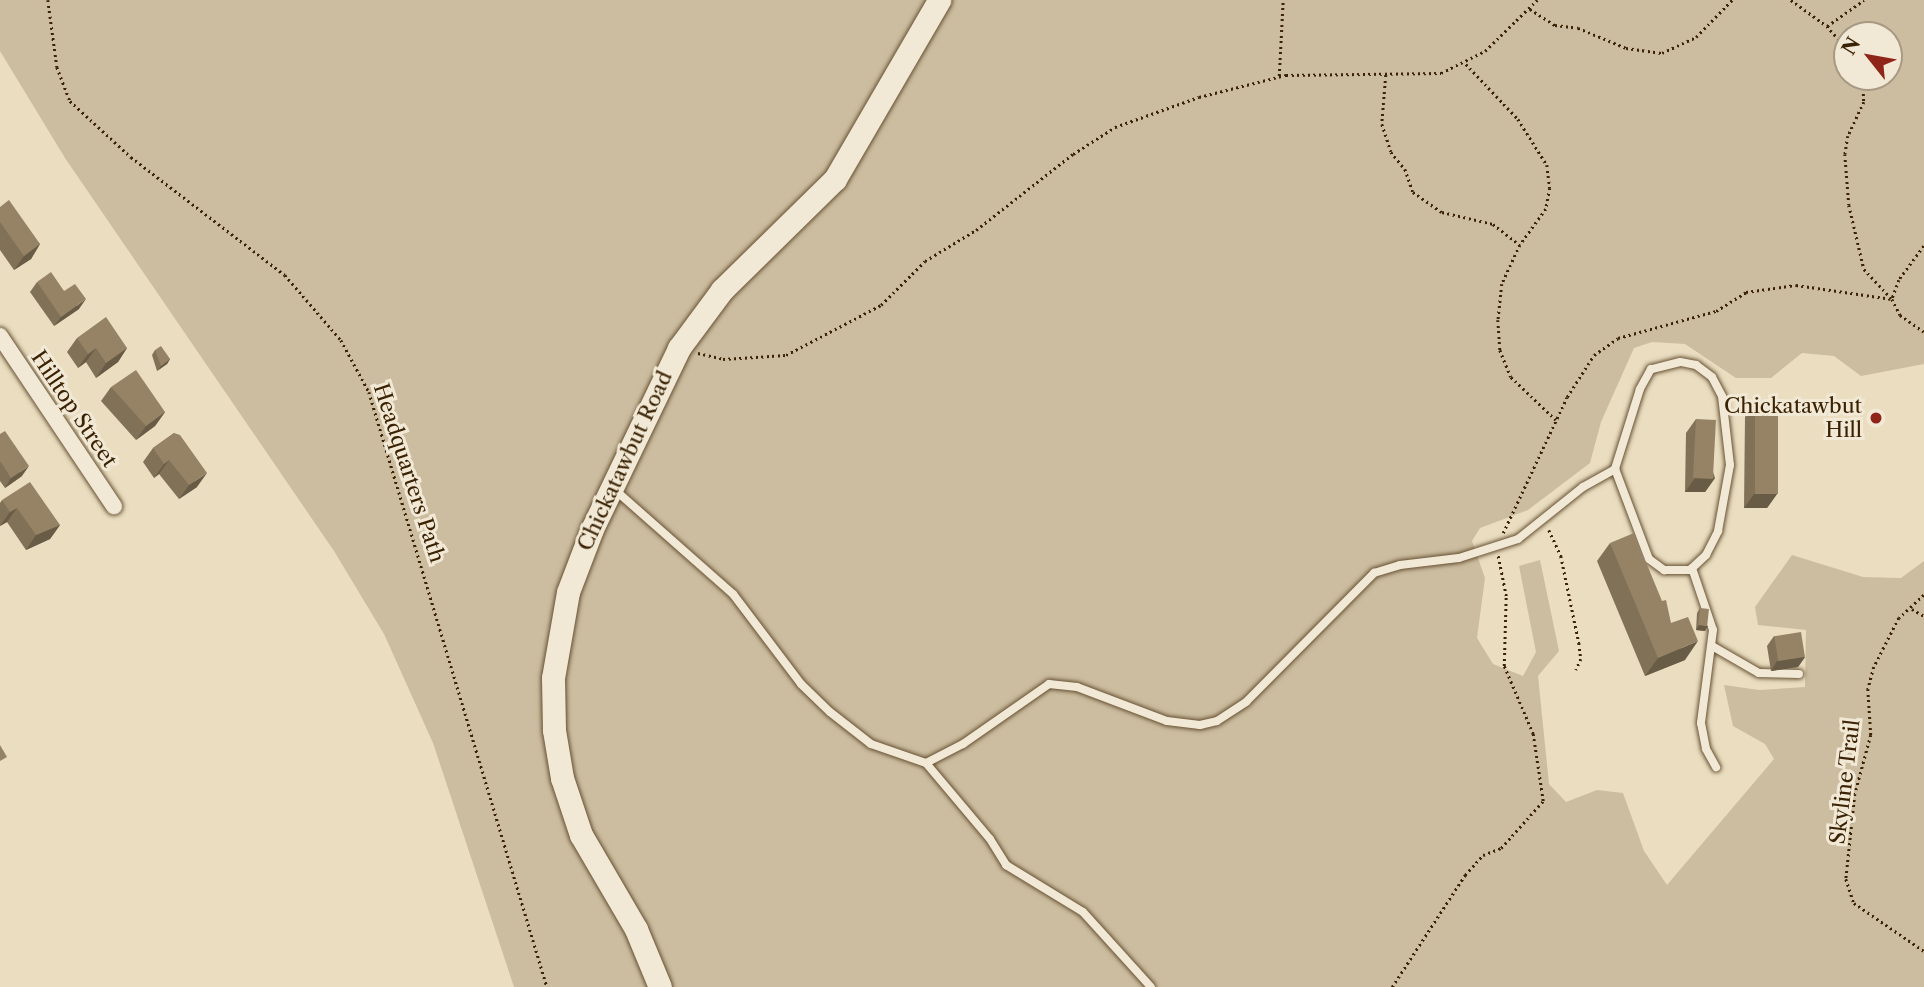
<!DOCTYPE html>
<style>
body{margin:0}
#map{position:relative;width:1924px;height:987px;overflow:hidden;background:#eaddc0;font-family:"Libre Caslon Text",serif}
div>[style]{position:absolute}
[style*='--x']{left:calc(var(--x)*1px);top:calc(var(--y)*1px);width:calc(var(--w)*1px);rotate:calc(var(--a)*1deg)}
.green>*{inset:0;background:#ccbda0}
.path>*{height:2.5px;margin-top:-1.25px;transform-origin:0;background:repeating-linear-gradient(90deg,#3b2203 0 2px,transparent 0 5.5px)}
.roads{filter:drop-shadow(0 0 2px #675132) drop-shadow(0 0 2px #675132)}
.lane>*{height:8px;margin:-4px;padding:0 4px;transform-origin:4px;border-radius:4px;background:#f1e9d6}
.street>*{height:16px;margin:-8px;padding:0 8px;transform-origin:8px;border-radius:8px;background:#f1e9d6}
.secondary>*{height:23px;margin:-11.5px;padding:0 11.5px;transform-origin:11.5px;border-radius:11.5px;background:#f1e9d6}
.wall>*{inset:0;background:#817157}
.shaded-wall>*{inset:0;background:#695c47}
.building>*{inset:0;background:#968365;transform-origin:0 0}
.dots>*{width:19px;height:19px;translate:-50% -50%;box-sizing:border-box;border:4px solid #f1e9d6;border-radius:50%}
span{translate:-50% -50%;white-space:nowrap;text-align:center;line-height:1.15;-webkit-text-stroke:6px #f1e9d6;paint-order:stroke}
.poi-label{font-size:21px;color:#3b2203}
.right{translate:-100% -50%;text-align:right}
.street-label{font-size:21px;color:#3b2203}
.north{position:absolute;left:1833px;top:21px;width:70px;height:70px;box-sizing:border-box;background:#f1e9d6;border:2px solid #a89982;border-radius:50%;rotate:301deg;font-size:19px;font-weight:700;line-height:28px;text-align:center;color:#3b2203}
.north::after{content:'';display:block;margin:auto;width:24px;height:32px;background:#8f2418;clip-path:polygon(50% 0,100% 100%,50% 72%,0 100%)}
</style>
<div id="map">
<div class="green">
<div style="clip-path:polygon(evenodd,0 0,1924px 0,1924px 364px,1861px 376px,1834px 356px,1802px 353px,1771px 378px,1736px 378px,1685px 344px,1652px 342px,1634px 348px,1601px 422px,1590px 463px,1528px 510px,1480px 528px,1472px 541px,1485px 578px,1477px 638px,1493px 664px,1523px 676px,1536px 652px,1519px 566px,1540px 560px,1559px 651px,1538px 676px,1549px 784px,1566px 802px,1597px 790px,1623px 793px,1644px 851px,1667px 885px,1774px 759px,1765px 744px,1733px 726px,1724px 685px,1759px 690px,1805px 687px,1806px 630px,1758px 625px,1755px 607px,1792px 555px,1863px 577px,1901px 578px,1924px 561px,1924px 987px,514px 987px,433px 743px,384px 634px,334px 551px,65px 158px,0 51px,0 0,1847px 35px,1889px 35px,1889px 77px,1847px 77px,1847px 35px)"></div>
</div>
<div class="path">
<div style="--x:48;--y:0;--w:68;--a:82.3"></div>
<div style="--x:57;--y:67;--w:36;--a:69"></div>
<div style="--x:70;--y:101;--w:83;--a:42.6"></div>
<div style="--x:131;--y:157;--w:194;--a:37.5"></div>
<div style="--x:285;--y:275;--w:86;--a:49.3"></div>
<div style="--x:341;--y:340;--w:59;--a:61.7"></div>
<div style="--x:369;--y:392;--w:621;--a:73.34"></div>
<div style="--x:1791;--y:0;--w:44;--a:35.8"></div>
<div style="--x:1827;--y:26;--w:30;--a:49"></div>
<div style="--x:1530;--y:9;--w:30;--a:33"></div>
<div style="--x:1555;--y:25;--w:23;--a:7"></div>
<div style="--x:1578;--y:28;--w:52;--a:22.6"></div>
<div style="--x:1626;--y:48;--w:36;--a:8"></div>
<div style="--x:1662;--y:53;--w:38;--a:-25"></div>
<div style="--x:1696;--y:37;--w:52;--a:-45.8"></div>
<div style="--x:1827;--y:26;--w:45;--a:-35.1"></div>
<div style="--x:1466;--y:64;--w:76;--a:46.6"></div>
<div style="--x:1518;--y:119;--w:54;--a:57.8"></div>
<div style="--x:1547;--y:165;--w:23;--a:83"></div>
<div style="--x:1550;--y:188;--w:21;--a:101"></div>
<div style="--x:1546;--y:209;--w:44;--a:125.8"></div>
<div style="--x:1520;--y:245;--w:43;--a:114.8"></div>
<div style="--x:1502;--y:284;--w:36;--a:96"></div>
<div style="--x:1498;--y:320;--w:30;--a:86"></div>
<div style="--x:1500;--y:350;--w:29;--a:68"></div>
<div style="--x:1511;--y:377;--w:62;--a:43.7"></div>
<div style="--x:1386;--y:75;--w:49;--a:94.7"></div>
<div style="--x:1382;--y:124;--w:29;--a:72"></div>
<div style="--x:1391;--y:152;--w:22;--a:51"></div>
<div style="--x:1405;--y:169;--w:24;--a:71"></div>
<div style="--x:1413;--y:192;--w:35;--a:35"></div>
<div style="--x:1442;--y:212;--w:52;--a:13.2"></div>
<div style="--x:1493;--y:224;--w:34;--a:38"></div>
<div style="--x:1279;--y:76;--w:76;--a:-87"></div>
<div style="--x:1863;--y:77;--w:25;--a:88"></div>
<div style="--x:1864;--y:102;--w:38;--a:115"></div>
<div style="--x:1848;--y:136;--w:18;--a:99"></div>
<div style="--x:1845;--y:154;--w:51;--a:85.5"></div>
<div style="--x:1849;--y:205;--w:66;--a:76.8"></div>
<div style="--x:1864;--y:269;--w:40;--a:47"></div>
<div style="--x:1924;--y:246;--w:42;--a:126.3"></div>
<div style="--x:1899;--y:280;--w:20;--a:110"></div>
<div style="--x:1892;--y:299;--w:18;--a:63"></div>
<div style="--x:1900;--y:315;--w:29;--a:35"></div>
<div style="--x:698;--y:353;--w:26;--a:13"></div>
<div style="--x:723;--y:359;--w:63;--a:-3.6"></div>
<div style="--x:786;--y:355;--w:107;--a:-27.8"></div>
<div style="--x:881;--y:305;--w:62;--a:-45"></div>
<div style="--x:925;--y:261;--w:60;--a:-31.3"></div>
<div style="--x:976;--y:230;--w:123;--a:-38.1"></div>
<div style="--x:1073;--y:154;--w:50;--a:-32.7"></div>
<div style="--x:1115;--y:127;--w:89;--a:-19.7"></div>
<div style="--x:1199;--y:97;--w:90;--a:-14.2"></div>
<div style="--x:1286;--y:75;--w:155;--a:-0.7"></div>
<div style="--x:1441;--y:73;--w:49;--a:-26.6"></div>
<div style="--x:1485;--y:51;--w:73;--a:-44.4"></div>
<div style="--x:1549;--y:530;--w:29;--a:65"></div>
<div style="--x:1561;--y:556;--w:89;--a:78.3"></div>
<div style="--x:1579;--y:643;--w:16;--a:83"></div>
<div style="--x:1581;--y:659;--w:12;--a:114"></div>
<div style="--x:1503;--y:533;--w:150;--a:-64.8"></div>
<div style="--x:1567;--y:397;--w:50;--a:-57.3"></div>
<div style="--x:1594;--y:355;--w:29;--a:-35"></div>
<div style="--x:1618;--y:338;--w:102;--a:-15.4"></div>
<div style="--x:1716;--y:311;--w:36;--a:-32"></div>
<div style="--x:1746;--y:292;--w:50;--a:-8"></div>
<div style="--x:1796;--y:285;--w:97;--a:8.3"></div>
<div style="--x:1924;--y:595;--w:34;--a:137"></div>
<div style="--x:1899;--y:618;--w:55;--a:117"></div>
<div style="--x:1874;--y:667;--w:23;--a:105"></div>
<div style="--x:1868;--y:689;--w:46;--a:86.3"></div>
<div style="--x:1871;--y:735;--w:61;--a:105.2"></div>
<div style="--x:1855;--y:794;--w:85;--a:96"></div>
<div style="--x:1846;--y:879;--w:25;--a:72"></div>
<div style="--x:1854;--y:903;--w:85;--a:34.4"></div>
<div style="--x:1912;--y:609;--w:14;--a:30"></div>
<div style="--x:1392;--y:987;--w:134;--a:-56.9"></div>
<div style="--x:1465;--y:875;--w:27;--a:-48"></div>
<div style="--x:1483;--y:855;--w:19;--a:-21"></div>
<div style="--x:1501;--y:848;--w:63;--a:-48.2"></div>
<div style="--x:1543;--y:801;--w:68;--a:-98.5"></div>
<div style="--x:1533;--y:734;--w:74;--a:-113.1"></div>
<div style="--x:1504;--y:666;--w:70;--a:-88.4"></div>
<div style="--x:1506;--y:596;--w:41;--a:-101.3"></div>
</div>
<div class="roads">
<div class="lane">
<div style="--x:615;--y:490;--w:157;--a:41.4"></div>
<div style="--x:733;--y:594;--w:113;--a:52.9"></div>
<div style="--x:801;--y:684;--w:40;--a:44"></div>
<div style="--x:830;--y:712;--w:52;--a:38"></div>
<div style="--x:871;--y:744;--w:58;--a:19.1"></div>
<div style="--x:926;--y:763;--w:99;--a:49.9"></div>
<div style="--x:990;--y:839;--w:31;--a:58"></div>
<div style="--x:1006;--y:865;--w:90;--a:31.4"></div>
<div style="--x:1083;--y:912;--w:101;--a:47.8"></div>
<div style="--x:1692;--y:568;--w:65;--a:71.3"></div>
<div style="--x:1713;--y:630;--w:94;--a:97.4"></div>
<div style="--x:1701;--y:723;--w:26;--a:79"></div>
<div style="--x:1706;--y:749;--w:21;--a:61"></div>
<div style="--x:1712;--y:646;--w:54;--a:29.9"></div>
<div style="--x:1759;--y:673;--w:40;--a:1.4"></div>
<div style="--x:926;--y:763;--w:42;--a:-27.2"></div>
<div style="--x:963;--y:744;--w:105;--a:-34.9"></div>
<div style="--x:1049;--y:684;--w:28;--a:6"></div>
<div style="--x:1077;--y:687;--w:96;--a:20.7"></div>
<div style="--x:1167;--y:721;--w:33;--a:7"></div>
<div style="--x:1200;--y:725;--w:17;--a:-13"></div>
<div style="--x:1217;--y:721;--w:35;--a:-33"></div>
<div style="--x:1246;--y:702;--w:182;--a:-45.2"></div>
<div style="--x:1374;--y:573;--w:27;--a:-17"></div>
<div style="--x:1400;--y:565;--w:59;--a:-6.8"></div>
<div style="--x:1459;--y:558;--w:62;--a:-17.9"></div>
<div style="--x:1518;--y:539;--w:83;--a:-38.7"></div>
<div style="--x:1583;--y:487;--w:37;--a:-29"></div>
<div style="--x:1615;--y:469;--w:96;--a:69.3"></div>
<div style="--x:1649;--y:559;--w:19;--a:36"></div>
<div style="--x:1664;--y:570;--w:26;--a:0"></div>
<div style="--x:1690;--y:570;--w:22;--a:-43"></div>
<div style="--x:1706;--y:555;--w:27;--a:-63"></div>
<div style="--x:1718;--y:531;--w:67;--a:-79.7"></div>
<div style="--x:1730;--y:465;--w:69;--a:-96.6"></div>
<div style="--x:1722;--y:396;--w:21;--a:-118"></div>
<div style="--x:1712;--y:377;--w:20;--a:-143"></div>
<div style="--x:1696;--y:365;--w:16;--a:-169"></div>
<div style="--x:1680;--y:362;--w:30;--a:166"></div>
<div style="--x:1651;--y:369;--w:23;--a:119"></div>
<div style="--x:1640;--y:389;--w:84;--a:107.4"></div>
</div>
<div class="street">
<div style="--x:0;--y:336;--w:205;--a:56.2"></div>
</div>
<div class="secondary">
<div style="--x:660;--y:987;--w:63;--a:-112.5"></div>
<div style="--x:636;--y:929;--w:109;--a:-120.3"></div>
<div style="--x:581;--y:835;--w:60;--a:-108.4"></div>
<div style="--x:562;--y:778;--w:49;--a:-99.5"></div>
<div style="--x:554;--y:730;--w:52;--a:-91.1"></div>
<div style="--x:553;--y:678;--w:87;--a:-80.1"></div>
<div style="--x:568;--y:592;--w:67;--a:-69.1"></div>
<div style="--x:592;--y:529;--w:201;--a:-64.3"></div>
<div style="--x:679;--y:348;--w:72;--a:-53.4"></div>
<div style="--x:722;--y:290;--w:158;--a:-44.5"></div>
<div style="--x:835;--y:179;--w:207;--a:-59.8"></div>
</div>
</div>
<div class="wall">
<div style="clip-path:polygon(0 207px,40px 244px,31px 259px,14px 270px,0 250px)"></div>
<div style="clip-path:polygon(37px 282px,64px 291px,79px 309px,54px 326px,30px 292px)"></div>
<div style="clip-path:polygon(77px 338px,127px 348px,118px 362px,96px 378px,86px 362px,78px 368px,67px 352px)"></div>
<div style="clip-path:polygon(155px 350px,170px 359px,167px 364px,157px 371px,152px 355px)"></div>
<div style="clip-path:polygon(111px 387px,165px 412px,155px 426px,136px 440px,101px 401px)"></div>
<div style="clip-path:polygon(1755px 403px,1777px 494px,1767px 508px,1744px 508px,1745px 417px)"></div>
<div style="clip-path:polygon(1696px 419px,1715px 478px,1705px 492px,1685px 492px,1686px 433px)"></div>
<div style="clip-path:polygon(174px 433px,197px 487px,179px 499px,159px 474px,154px 478px,143px 462px,153px 448px)"></div>
<div style="clip-path:polygon(0 434px,22px 476px,5px 488px,0 481px)"></div>
<div style="clip-path:polygon(2px 500px,60px 525px,50px 539px,26px 550px,7px 522px,0 526px,0 503px)"></div>
<div style="clip-path:polygon(1610px 543px,1671px 623px,1685px 660px,1645px 676px,1597px 561px)"></div>
<div style="clip-path:polygon(1700px 608px,1705px 631px,1696px 630px,1697px 613px)"></div>
<div style="clip-path:polygon(1774px 636px,1805px 657px,1798px 667px,1771px 671px,1767px 646px)"></div>
</div>
<div class="shaded-wall">
<div style="clip-path:polygon(40px 244px,31px 259px,14px 270px,24px 256px)"></div>
<div style="clip-path:polygon(86px 299px,79px 309px,54px 326px,61px 317px)"></div>
<div style="clip-path:polygon(96px 348px,86px 362px,78px 368px,88px 354px)"></div>
<div style="clip-path:polygon(127px 348px,118px 362px,96px 378px,106px 363px)"></div>
<div style="clip-path:polygon(170px 359px,167px 364px,157px 371px,161px 366px)"></div>
<div style="clip-path:polygon(165px 412px,155px 426px,136px 440px,146px 426px)"></div>
<div style="clip-path:polygon(169px 460px,159px 474px,154px 478px,164px 464px)"></div>
<div style="clip-path:polygon(29px 466px,22px 476px,5px 488px,11px 478px)"></div>
<div style="clip-path:polygon(207px 473px,197px 487px,179px 499px,189px 485px)"></div>
<div style="clip-path:polygon(1695px 478px,1715px 478px,1705px 492px,1685px 492px)"></div>
<div style="clip-path:polygon(1754px 494px,1777px 494px,1767px 508px,1744px 508px)"></div>
<div style="clip-path:polygon(17px 508px,7px 522px,0 526px,10px 512px)"></div>
<div style="clip-path:polygon(60px 525px,50px 539px,26px 550px,36px 535px)"></div>
<div style="clip-path:polygon(1699px 625px,1708px 626px,1705px 631px,1696px 630px)"></div>
<div style="clip-path:polygon(1698px 641px,1685px 660px,1645px 676px,1658px 658px)"></div>
<div style="clip-path:polygon(1805px 657px,1798px 667px,1771px 671px,1777px 661px)"></div>
</div>
<div class="building">
<div style="clip-path:polygon(9px 200px,40px 244px,24px 256px,0 222px,0 207px)"></div>
<div style="clip-path:polygon(51px 272px,64px 291px,75px 284px,86px 299px,61px 317px,37px 282px)"></div>
<div style="clip-path:polygon(106px 317px,127px 348px,106px 363px,96px 348px,88px 354px,77px 338px)"></div>
<div style="clip-path:polygon(161px 346px,170px 359px,161px 366px,155px 350px)"></div>
<div style="clip-path:polygon(136px 370px,165px 412px,146px 426px,111px 387px)"></div>
<div style="left:1755px;top:403px;width:23px;height:91px"></div>
<div style="left:1696px;top:419px;width:20px;height:59px;rotate:3deg"></div>
<div style="clip-path:polygon(5px 431px,29px 466px,11px 478px,0 461px,0 434px)"></div>
<div style="clip-path:polygon(174px 433px,180px 435px,207px 473px,189px 485px,169px 460px,164px 464px,153px 448px)"></div>
<div style="clip-path:polygon(30px 482px,60px 525px,36px 535px,17px 508px,10px 512px,2px 500px)"></div>
<div style="clip-path:polygon(1634px 533px,1662px 601px,1666px 600px,1671px 623px,1688px 617px,1698px 641px,1658px 658px,1610px 543px)"></div>
<div style="left:1700px;top:608px;width:9px;height:17px;rotate:6deg"></div>
<div style="left:1801px;top:632px;width:25px;height:27px;rotate:81deg"></div>
<div style="clip-path:polygon(0 745px,7px 757px,0 761px)"></div>
</div>
<div class="dots">
<div style="left:1876px;top:418px;background:#8f2418"></div>
</div>
<div class="poi-label">
<span class="right" style="left:1862px;top:418px">Chickatawbut<br>Hill</span>
</div>
<div class="street-label">
<span style="left:74px;top:409px;rotate:56deg">Hilltop Street</span>
<span style="left:625px;top:461px;rotate:-65deg">Chickatawbut Road</span>
<span style="left:409px;top:473px;rotate:72deg">Headquarters Path</span>
<span style="left:1845px;top:782px;rotate:-83deg">Skyline Trail</span>
</div>
<div class="north">N</div>
</div>
